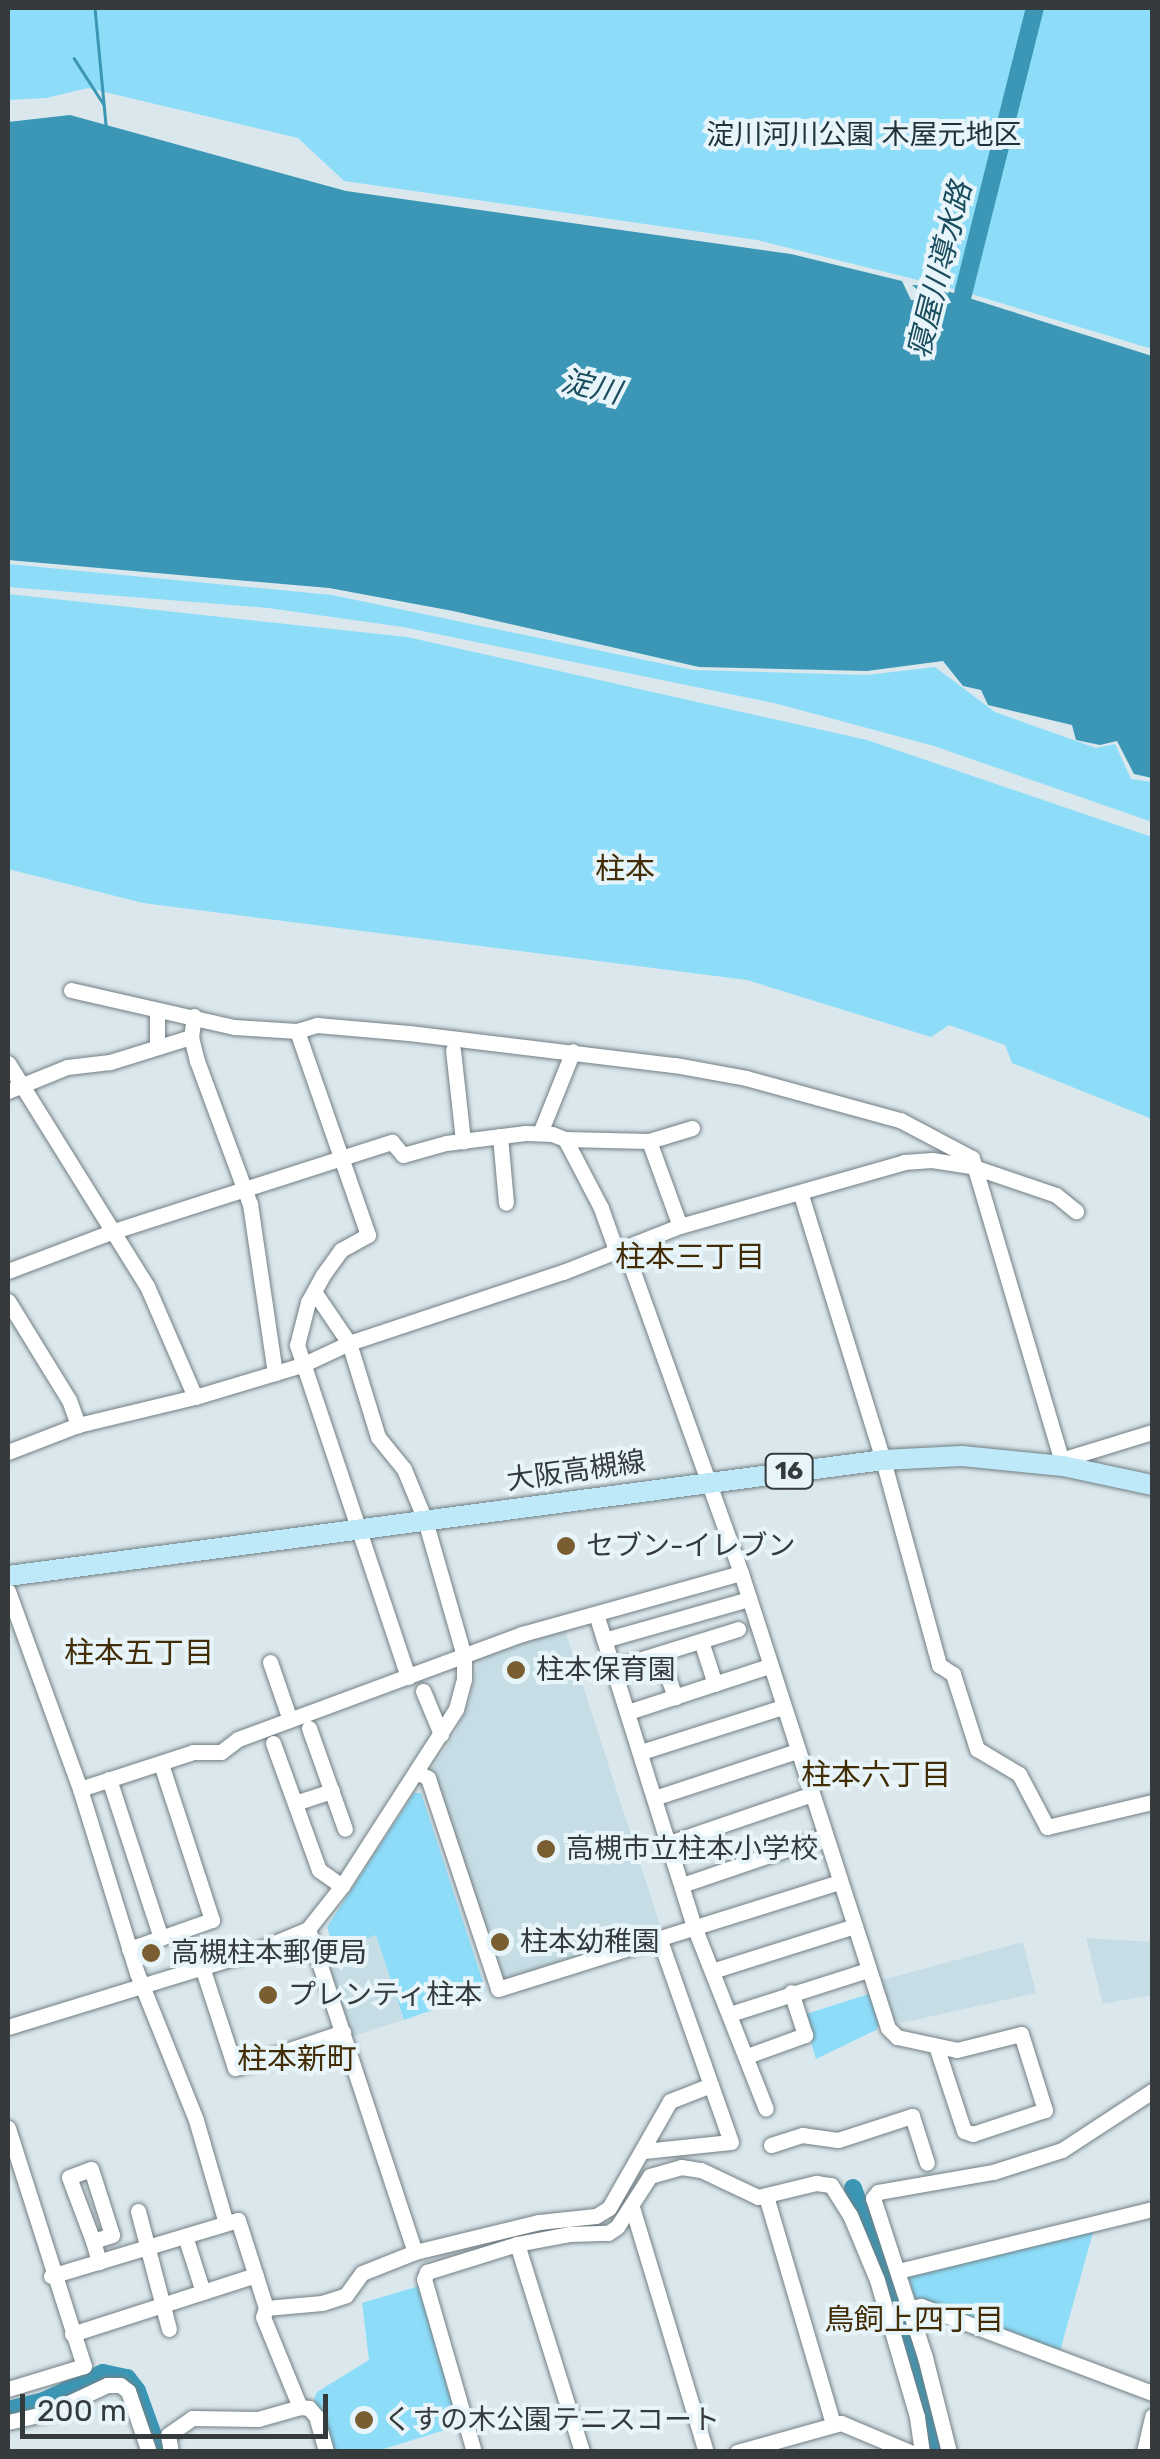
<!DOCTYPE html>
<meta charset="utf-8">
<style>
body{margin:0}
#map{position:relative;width:1160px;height:2459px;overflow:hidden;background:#dae8ed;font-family:Rubik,"Noto Sans JP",sans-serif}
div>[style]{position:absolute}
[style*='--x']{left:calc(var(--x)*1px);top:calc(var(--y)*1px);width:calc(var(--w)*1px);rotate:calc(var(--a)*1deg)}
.built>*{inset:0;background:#c7dde5;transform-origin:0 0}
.green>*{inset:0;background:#8dddf9}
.water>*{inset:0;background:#3b97b5}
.stream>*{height:2.5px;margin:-1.25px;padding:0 1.25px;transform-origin:1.25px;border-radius:1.25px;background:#3b97b5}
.river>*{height:18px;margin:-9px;padding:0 9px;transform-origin:9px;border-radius:9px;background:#3b97b5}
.roads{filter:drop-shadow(0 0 2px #727e83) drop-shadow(0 0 2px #727e83)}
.minor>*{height:15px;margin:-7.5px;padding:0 7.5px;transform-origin:7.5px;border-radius:7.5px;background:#fff}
.major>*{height:20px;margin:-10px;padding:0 10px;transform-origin:10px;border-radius:10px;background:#bee9f8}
.dots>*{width:28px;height:28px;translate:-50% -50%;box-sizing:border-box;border:5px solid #e7f5fa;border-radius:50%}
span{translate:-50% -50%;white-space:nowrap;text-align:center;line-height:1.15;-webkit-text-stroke:8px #e7f5fa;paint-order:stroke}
.shield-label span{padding:2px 8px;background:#e7f5fa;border:2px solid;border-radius:8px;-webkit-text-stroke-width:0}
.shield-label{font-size:25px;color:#353b3d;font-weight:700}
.park-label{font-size:28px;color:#1d323a}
.street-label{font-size:28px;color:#353b3d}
.poi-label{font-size:28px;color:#353b3d}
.left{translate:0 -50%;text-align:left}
.water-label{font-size:30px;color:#1a4d5d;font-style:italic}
.neighbourhood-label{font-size:30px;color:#422d06}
.frame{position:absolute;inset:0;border:10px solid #353b3d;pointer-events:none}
.scale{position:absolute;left:20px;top:2394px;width:308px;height:45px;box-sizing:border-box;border:5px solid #353b3d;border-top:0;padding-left:12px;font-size:30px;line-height:35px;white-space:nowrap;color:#353b3d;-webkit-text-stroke:8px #e7f5fa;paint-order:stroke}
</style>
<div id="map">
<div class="built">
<div style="clip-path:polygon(565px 1630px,661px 1928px,658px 1934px,504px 1983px,499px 1980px,431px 1770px,455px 1734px,470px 1699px,479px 1655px)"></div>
<div style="left:376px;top:1935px;width:89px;height:55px;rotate:72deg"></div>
<div style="clip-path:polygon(1086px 1938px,1152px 1942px,1152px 1995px,1103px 2004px)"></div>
<div style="clip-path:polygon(1023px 1942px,1036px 1993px,901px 2023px,887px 2014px,878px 1981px)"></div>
</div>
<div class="green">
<div style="clip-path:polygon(8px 8px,1152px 8px,1152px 349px,958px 290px,757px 240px,344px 181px,298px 138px,88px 88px,46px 98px,8px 100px)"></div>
<div style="clip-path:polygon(8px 564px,332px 595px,693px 670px,867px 675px,935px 667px,995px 712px,1096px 748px,1115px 744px,1131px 779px,1152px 782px,1152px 822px,934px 746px,774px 703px,403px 627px,268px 608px,8px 587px)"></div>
<div style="clip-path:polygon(8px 594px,407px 637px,867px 740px,1152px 837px,1152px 1119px,1012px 1063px,1005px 1045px,949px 1025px,931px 1037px,747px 980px,143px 903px,8px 869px)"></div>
<div style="clip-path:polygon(414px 1793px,421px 1793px,486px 1991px,404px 2020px,376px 1935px,334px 1949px,327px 1927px)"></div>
<div style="clip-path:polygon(869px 1994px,879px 2024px,876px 2030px,816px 2059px,803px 2015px)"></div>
<div style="clip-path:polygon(1094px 2229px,1060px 2351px,914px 2297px,909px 2277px)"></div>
<div style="clip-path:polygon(419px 2286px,461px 2425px,377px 2451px,333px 2451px,314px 2399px,317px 2392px,369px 2360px,362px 2303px)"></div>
</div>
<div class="water">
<div style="clip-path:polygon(70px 115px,346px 191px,791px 254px,902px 281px,911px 300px,930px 301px,912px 285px,931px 286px,1152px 356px,1152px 778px,1134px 774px,1117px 741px,1100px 745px,1076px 740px,1072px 725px,988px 705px,981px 690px,963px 686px,943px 661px,867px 671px,699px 667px,453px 611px,329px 588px,8px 560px,8px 122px)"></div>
</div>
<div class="stream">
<div style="--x:95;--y:8;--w:118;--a:84.6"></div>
<div style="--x:74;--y:58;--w:54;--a:57.2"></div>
</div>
<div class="river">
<div style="--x:957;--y:318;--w:320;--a:-75.9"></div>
<div style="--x:853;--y:2188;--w:176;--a:71"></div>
<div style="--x:910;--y:2354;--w:101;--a:75.1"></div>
<div style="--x:8;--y:2410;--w:37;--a:-14"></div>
<div style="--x:44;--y:2401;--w:65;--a:-25.4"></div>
<div style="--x:103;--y:2373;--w:25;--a:12"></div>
<div style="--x:127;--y:2378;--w:16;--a:52"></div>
<div style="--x:137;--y:2391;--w:65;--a:70.2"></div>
</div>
<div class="roads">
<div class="minor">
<div style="--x:71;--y:990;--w:167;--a:12.8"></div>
<div style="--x:234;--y:1027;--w:63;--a:3.6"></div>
<div style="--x:297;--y:1031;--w:21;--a:-17"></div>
<div style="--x:317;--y:1025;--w:92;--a:5"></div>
<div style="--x:409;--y:1033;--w:268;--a:6.9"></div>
<div style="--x:675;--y:1065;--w:72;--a:10.4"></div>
<div style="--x:746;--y:1078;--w:160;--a:15.3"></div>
<div style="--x:900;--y:1120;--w:81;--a:27.8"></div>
<div style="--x:972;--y:1158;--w:321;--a:73.5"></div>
<div style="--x:194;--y:1016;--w:21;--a:98"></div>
<div style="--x:191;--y:1037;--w:25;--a:76"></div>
<div style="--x:197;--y:1061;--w:153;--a:69.7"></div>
<div style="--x:250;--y:1204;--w:171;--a:81.6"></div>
<div style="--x:297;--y:1031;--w:216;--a:70.8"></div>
<div style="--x:368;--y:1235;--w:31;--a:151"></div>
<div style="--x:341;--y:1250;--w:31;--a:126"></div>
<div style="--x:323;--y:1275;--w:31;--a:119"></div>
<div style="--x:308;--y:1302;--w:44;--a:104.3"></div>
<div style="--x:297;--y:1345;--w:350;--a:71.5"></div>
<div style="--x:157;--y:1047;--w:36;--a:-90"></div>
<div style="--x:453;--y:1050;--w:92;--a:83.7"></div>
<div style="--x:8;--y:1063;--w:263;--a:58.1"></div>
<div style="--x:147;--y:1286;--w:121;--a:66.6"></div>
<div style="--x:195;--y:1397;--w:112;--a:-16.7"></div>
<div style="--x:302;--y:1365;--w:52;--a:-25.1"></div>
<div style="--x:349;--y:1343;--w:225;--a:-18.4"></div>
<div style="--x:563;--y:1272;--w:126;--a:-21.5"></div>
<div style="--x:680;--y:1226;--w:233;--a:-15.9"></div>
<div style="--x:904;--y:1162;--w:28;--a:-4"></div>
<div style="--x:932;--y:1160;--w:39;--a:9"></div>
<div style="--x:971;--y:1166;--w:90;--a:18.8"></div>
<div style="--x:1056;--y:1195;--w:26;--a:39"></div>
<div style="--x:8;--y:1091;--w:64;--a:-22.1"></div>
<div style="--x:67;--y:1067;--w:43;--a:-6.6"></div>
<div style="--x:110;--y:1062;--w:85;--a:-17.2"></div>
<div style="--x:540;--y:1133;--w:88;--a:-68.1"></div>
<div style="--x:500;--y:1136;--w:67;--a:84.9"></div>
<div style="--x:565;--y:1139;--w:84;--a:1.4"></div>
<div style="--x:649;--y:1141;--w:45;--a:-16.8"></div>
<div style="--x:649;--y:1141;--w:90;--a:70"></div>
<div style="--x:801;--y:1195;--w:277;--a:72.8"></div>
<div style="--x:883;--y:1460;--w:213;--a:74.7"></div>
<div style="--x:939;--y:1665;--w:17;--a:33"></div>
<div style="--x:953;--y:1674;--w:79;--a:72.3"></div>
<div style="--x:977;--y:1749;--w:49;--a:30.8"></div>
<div style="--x:1019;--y:1774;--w:60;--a:62.2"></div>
<div style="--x:1047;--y:1827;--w:108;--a:-13.4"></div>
<div style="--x:625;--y:1249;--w:344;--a:70.3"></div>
<div style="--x:741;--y:1573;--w:478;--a:72.1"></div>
<div style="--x:888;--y:2028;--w:13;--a:45"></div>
<div style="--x:897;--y:2037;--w:61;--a:12.2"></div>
<div style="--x:957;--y:2050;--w:66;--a:-14"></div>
<div style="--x:1021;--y:2034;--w:80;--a:72.5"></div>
<div style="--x:1045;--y:2110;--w:76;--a:161.6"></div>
<div style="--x:973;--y:2134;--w:9;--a:-162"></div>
<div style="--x:964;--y:2131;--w:89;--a:-108.2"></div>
<div style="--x:8;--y:1271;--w:113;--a:-20.7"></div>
<div style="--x:114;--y:1231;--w:292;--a:-17.8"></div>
<div style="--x:392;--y:1142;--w:17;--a:50"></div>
<div style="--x:403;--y:1155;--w:45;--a:-15.6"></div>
<div style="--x:446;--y:1143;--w:80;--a:-7.2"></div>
<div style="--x:525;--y:1133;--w:27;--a:2"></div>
<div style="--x:552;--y:1134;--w:14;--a:21"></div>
<div style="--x:565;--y:1139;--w:78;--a:62.4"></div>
<div style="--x:601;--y:1208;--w:48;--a:70.4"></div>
<div style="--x:8;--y:1301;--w:116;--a:58.4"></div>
<div style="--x:69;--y:1400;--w:27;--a:70"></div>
<div style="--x:8;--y:1452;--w:75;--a:-21.1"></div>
<div style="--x:78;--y:1425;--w:120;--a:-13.5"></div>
<div style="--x:1061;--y:1460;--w:95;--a:-17.1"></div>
<div style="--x:8;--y:1591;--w:211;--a:70"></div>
<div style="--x:80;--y:1789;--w:193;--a:72.8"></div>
<div style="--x:137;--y:1973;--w:158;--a:68.1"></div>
<div style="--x:196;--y:2120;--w:107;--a:73.8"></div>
<div style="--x:596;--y:1614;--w:330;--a:72.6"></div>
<div style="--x:695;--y:1929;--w:193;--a:68.5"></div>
<div style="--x:604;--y:1640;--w:151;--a:-15.8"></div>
<div style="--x:701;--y:1641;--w:45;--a:72"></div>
<div style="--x:660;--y:1654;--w:46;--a:70.8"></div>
<div style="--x:270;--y:1662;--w:61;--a:71"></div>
<div style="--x:613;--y:1668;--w:131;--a:-17.3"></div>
<div style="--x:423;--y:1691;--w:47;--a:67.3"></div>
<div style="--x:628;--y:1712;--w:148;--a:-18.1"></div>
<div style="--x:309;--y:1728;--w:107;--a:70.4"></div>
<div style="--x:273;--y:1743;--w:135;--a:70.1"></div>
<div style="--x:319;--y:1870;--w:28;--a:35"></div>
<div style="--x:641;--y:1752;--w:149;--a:-17.6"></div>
<div style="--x:417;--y:1772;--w:13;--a:29"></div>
<div style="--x:428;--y:1778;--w:222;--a:71.6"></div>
<div style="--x:498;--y:1989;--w:358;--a:-17.4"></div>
<div style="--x:109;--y:1779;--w:167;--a:71.9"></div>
<div style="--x:80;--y:1789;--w:119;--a:-18.1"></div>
<div style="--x:193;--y:1752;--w:28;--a:0"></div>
<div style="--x:221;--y:1752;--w:21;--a:-37"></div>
<div style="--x:238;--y:1739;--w:303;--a:-20.3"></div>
<div style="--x:522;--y:1634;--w:227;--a:-15.6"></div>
<div style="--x:654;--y:1798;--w:151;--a:-18.2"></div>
<div style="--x:295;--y:1803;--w:39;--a:-18"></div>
<div style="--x:669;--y:1843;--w:151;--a:-18.9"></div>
<div style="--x:682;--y:1885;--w:151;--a:-18.9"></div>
<div style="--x:308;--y:1929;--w:340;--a:71.7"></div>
<div style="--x:129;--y:1949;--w:88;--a:-19.3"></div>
<div style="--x:212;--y:1920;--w:164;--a:-108.1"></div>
<div style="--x:202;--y:1967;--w:106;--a:71.9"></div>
<div style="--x:235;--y:2068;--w:114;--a:-18.4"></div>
<div style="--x:712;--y:1971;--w:150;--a:-17.5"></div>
<div style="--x:730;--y:2014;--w:145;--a:-17.7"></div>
<div style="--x:8;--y:2027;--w:262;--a:-17.1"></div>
<div style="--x:258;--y:1950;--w:54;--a:-22.8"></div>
<div style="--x:308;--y:1929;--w:55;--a:-51.7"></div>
<div style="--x:342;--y:1886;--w:211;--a:-57.2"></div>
<div style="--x:456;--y:1709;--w:31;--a:-75"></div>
<div style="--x:464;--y:1679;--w:23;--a:-90"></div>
<div style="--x:464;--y:1656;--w:141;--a:-106"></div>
<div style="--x:425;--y:1520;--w:55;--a:-112.4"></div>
<div style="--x:404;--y:1469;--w:41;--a:-129.1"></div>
<div style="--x:378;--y:1437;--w:98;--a:-107.1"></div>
<div style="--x:349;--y:1343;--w:60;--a:-124.2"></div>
<div style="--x:747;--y:2056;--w:62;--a:-19.9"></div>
<div style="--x:805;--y:2035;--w:45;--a:-108"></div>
<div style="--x:8;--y:2128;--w:250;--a:72.3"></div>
<div style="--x:84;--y:2366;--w:79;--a:163.2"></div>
<div style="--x:771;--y:2145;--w:33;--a:-18"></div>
<div style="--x:802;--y:2135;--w:36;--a:8"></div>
<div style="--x:838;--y:2140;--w:78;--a:-18"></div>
<div style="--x:912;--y:2116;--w:49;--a:72.3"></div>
<div style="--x:644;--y:2151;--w:87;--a:-5.9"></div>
<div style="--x:731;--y:2142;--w:214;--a:-109.4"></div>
<div style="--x:766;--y:2196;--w:237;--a:73.6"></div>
<div style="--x:632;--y:2207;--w:256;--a:73.2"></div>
<div style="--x:138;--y:2211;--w:122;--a:75.3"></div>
<div style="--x:185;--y:2236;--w:59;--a:72.2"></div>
<div style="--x:93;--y:2241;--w:68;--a:-110.6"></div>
<div style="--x:69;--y:2177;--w:23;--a:-20"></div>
<div style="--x:91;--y:2169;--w:69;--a:72.3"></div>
<div style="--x:112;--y:2235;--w:20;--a:162"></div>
<div style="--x:93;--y:2241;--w:22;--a:74"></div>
<div style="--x:517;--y:2244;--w:218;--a:72.6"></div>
<div style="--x:898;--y:2271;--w:261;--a:-13.7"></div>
<div style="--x:51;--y:2276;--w:195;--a:-16.7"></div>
<div style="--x:238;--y:2220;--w:92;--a:72.3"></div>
<div style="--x:266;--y:2308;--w:9;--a:108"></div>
<div style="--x:263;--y:2317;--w:97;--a:67.7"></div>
<div style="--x:266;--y:2308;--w:56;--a:-5.1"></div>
<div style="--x:322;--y:2303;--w:25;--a:-18"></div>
<div style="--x:346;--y:2295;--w:27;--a:-54"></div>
<div style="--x:362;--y:2273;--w:57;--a:-21.6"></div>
<div style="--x:415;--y:2252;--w:128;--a:-13.6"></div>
<div style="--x:539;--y:2222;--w:57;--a:-6"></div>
<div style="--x:596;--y:2216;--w:15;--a:-32"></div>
<div style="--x:609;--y:2208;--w:123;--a:-60.3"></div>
<div style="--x:670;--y:2101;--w:44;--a:-21.3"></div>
<div style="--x:910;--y:2308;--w:11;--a:-10"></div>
<div style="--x:921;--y:2306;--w:247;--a:20.6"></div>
<div style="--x:72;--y:2334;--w:193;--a:-17.8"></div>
<div style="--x:8;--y:2422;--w:40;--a:-13"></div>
<div style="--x:47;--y:2413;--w:66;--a:-25"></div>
<div style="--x:107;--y:2385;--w:13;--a:0"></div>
<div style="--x:120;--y:2385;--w:10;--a:37"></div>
<div style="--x:128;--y:2391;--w:65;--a:71"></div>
<div style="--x:171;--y:2452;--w:17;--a:-100"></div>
<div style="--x:168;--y:2435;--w:29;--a:-35"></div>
<div style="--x:192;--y:2418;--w:66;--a:0.9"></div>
<div style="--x:258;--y:2419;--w:44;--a:-15.9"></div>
<div style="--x:300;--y:2407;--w:9;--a:6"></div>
<div style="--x:309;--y:2408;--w:11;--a:49"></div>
<div style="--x:316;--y:2416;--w:37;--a:74"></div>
<div style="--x:474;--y:2452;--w:180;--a:-106.1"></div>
<div style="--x:424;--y:2279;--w:8;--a:-67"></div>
<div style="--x:427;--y:2272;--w:94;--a:-17.3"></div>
<div style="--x:517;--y:2244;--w:54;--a:-10.7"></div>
<div style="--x:570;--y:2234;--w:38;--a:-2"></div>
<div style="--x:608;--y:2233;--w:11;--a:-34"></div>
<div style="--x:617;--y:2227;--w:61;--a:-57.1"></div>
<div style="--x:650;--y:2176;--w:32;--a:-16"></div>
<div style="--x:681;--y:2167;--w:20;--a:9"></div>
<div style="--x:701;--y:2170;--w:63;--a:25.3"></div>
<div style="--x:758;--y:2197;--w:60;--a:-13.6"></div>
<div style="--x:816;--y:2183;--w:15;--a:8"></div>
<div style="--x:831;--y:2185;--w:36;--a:58"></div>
<div style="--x:850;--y:2215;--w:70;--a:67.4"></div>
<div style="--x:877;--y:2280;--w:143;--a:73.7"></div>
<div style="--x:917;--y:2417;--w:35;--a:82"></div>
<div style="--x:737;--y:2452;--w:108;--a:-15.6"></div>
<div style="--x:841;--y:2423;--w:75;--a:22.8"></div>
<div style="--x:949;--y:2452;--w:98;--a:-104.2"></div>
<div style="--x:925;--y:2357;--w:167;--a:-108.1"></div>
<div style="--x:873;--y:2198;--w:8;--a:-50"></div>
<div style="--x:878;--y:2192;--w:117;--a:-9.9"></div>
<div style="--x:993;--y:2172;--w:72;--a:-17.7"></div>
<div style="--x:1062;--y:2150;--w:108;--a:-33.2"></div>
<div style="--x:1144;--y:2452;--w:37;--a:-77"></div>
</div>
<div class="major">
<div style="--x:8;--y:1576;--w:883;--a:-7.55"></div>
<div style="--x:883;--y:1460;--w:79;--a:-2.9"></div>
<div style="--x:962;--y:1456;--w:101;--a:5.7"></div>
<div style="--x:1063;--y:1466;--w:91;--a:12.1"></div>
</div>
</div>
<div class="dots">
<div style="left:566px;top:1546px;background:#7a5e31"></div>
<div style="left:516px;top:1670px;background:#7a5e31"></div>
<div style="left:546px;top:1849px;background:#7a5e31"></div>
<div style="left:500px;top:1942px;background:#7a5e31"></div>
<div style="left:151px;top:1953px;background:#7a5e31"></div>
<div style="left:268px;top:1995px;background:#7a5e31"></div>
<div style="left:364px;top:2420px;background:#7a5e31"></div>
</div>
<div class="shield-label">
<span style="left:789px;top:1471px">16</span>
</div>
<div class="park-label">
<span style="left:864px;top:135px">淀川河川公園 木屋元地区</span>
</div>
<div class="street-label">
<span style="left:576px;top:1471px;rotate:-8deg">大阪高槻線</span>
</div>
<div class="poi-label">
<span class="left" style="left:586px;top:1546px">セブン-イレブン</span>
<span class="left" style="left:536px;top:1670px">柱本保育園</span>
<span class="left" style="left:566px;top:1849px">高槻市立柱本小学校</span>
<span class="left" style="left:520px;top:1942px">柱本幼稚園</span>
<span class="left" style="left:171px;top:1953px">高槻柱本郵便局</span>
<span class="left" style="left:288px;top:1995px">プレンティ柱本</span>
<span class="left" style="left:384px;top:2420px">くすの木公園テニスコート</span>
</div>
<div class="water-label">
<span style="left:940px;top:270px;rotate:-76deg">寝屋川導水路</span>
<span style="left:591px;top:387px;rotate:13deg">淀川</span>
</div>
<div class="neighbourhood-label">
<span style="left:625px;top:869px">柱本</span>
<span style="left:690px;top:1257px">柱本三丁目</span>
<span style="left:139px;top:1653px">柱本五丁目</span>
<span style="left:876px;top:1775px">柱本六丁目</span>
<span style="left:297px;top:2059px">柱本新町</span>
<span style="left:914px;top:2320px">鳥飼上四丁目</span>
</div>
<div class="frame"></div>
<div class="scale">200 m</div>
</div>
